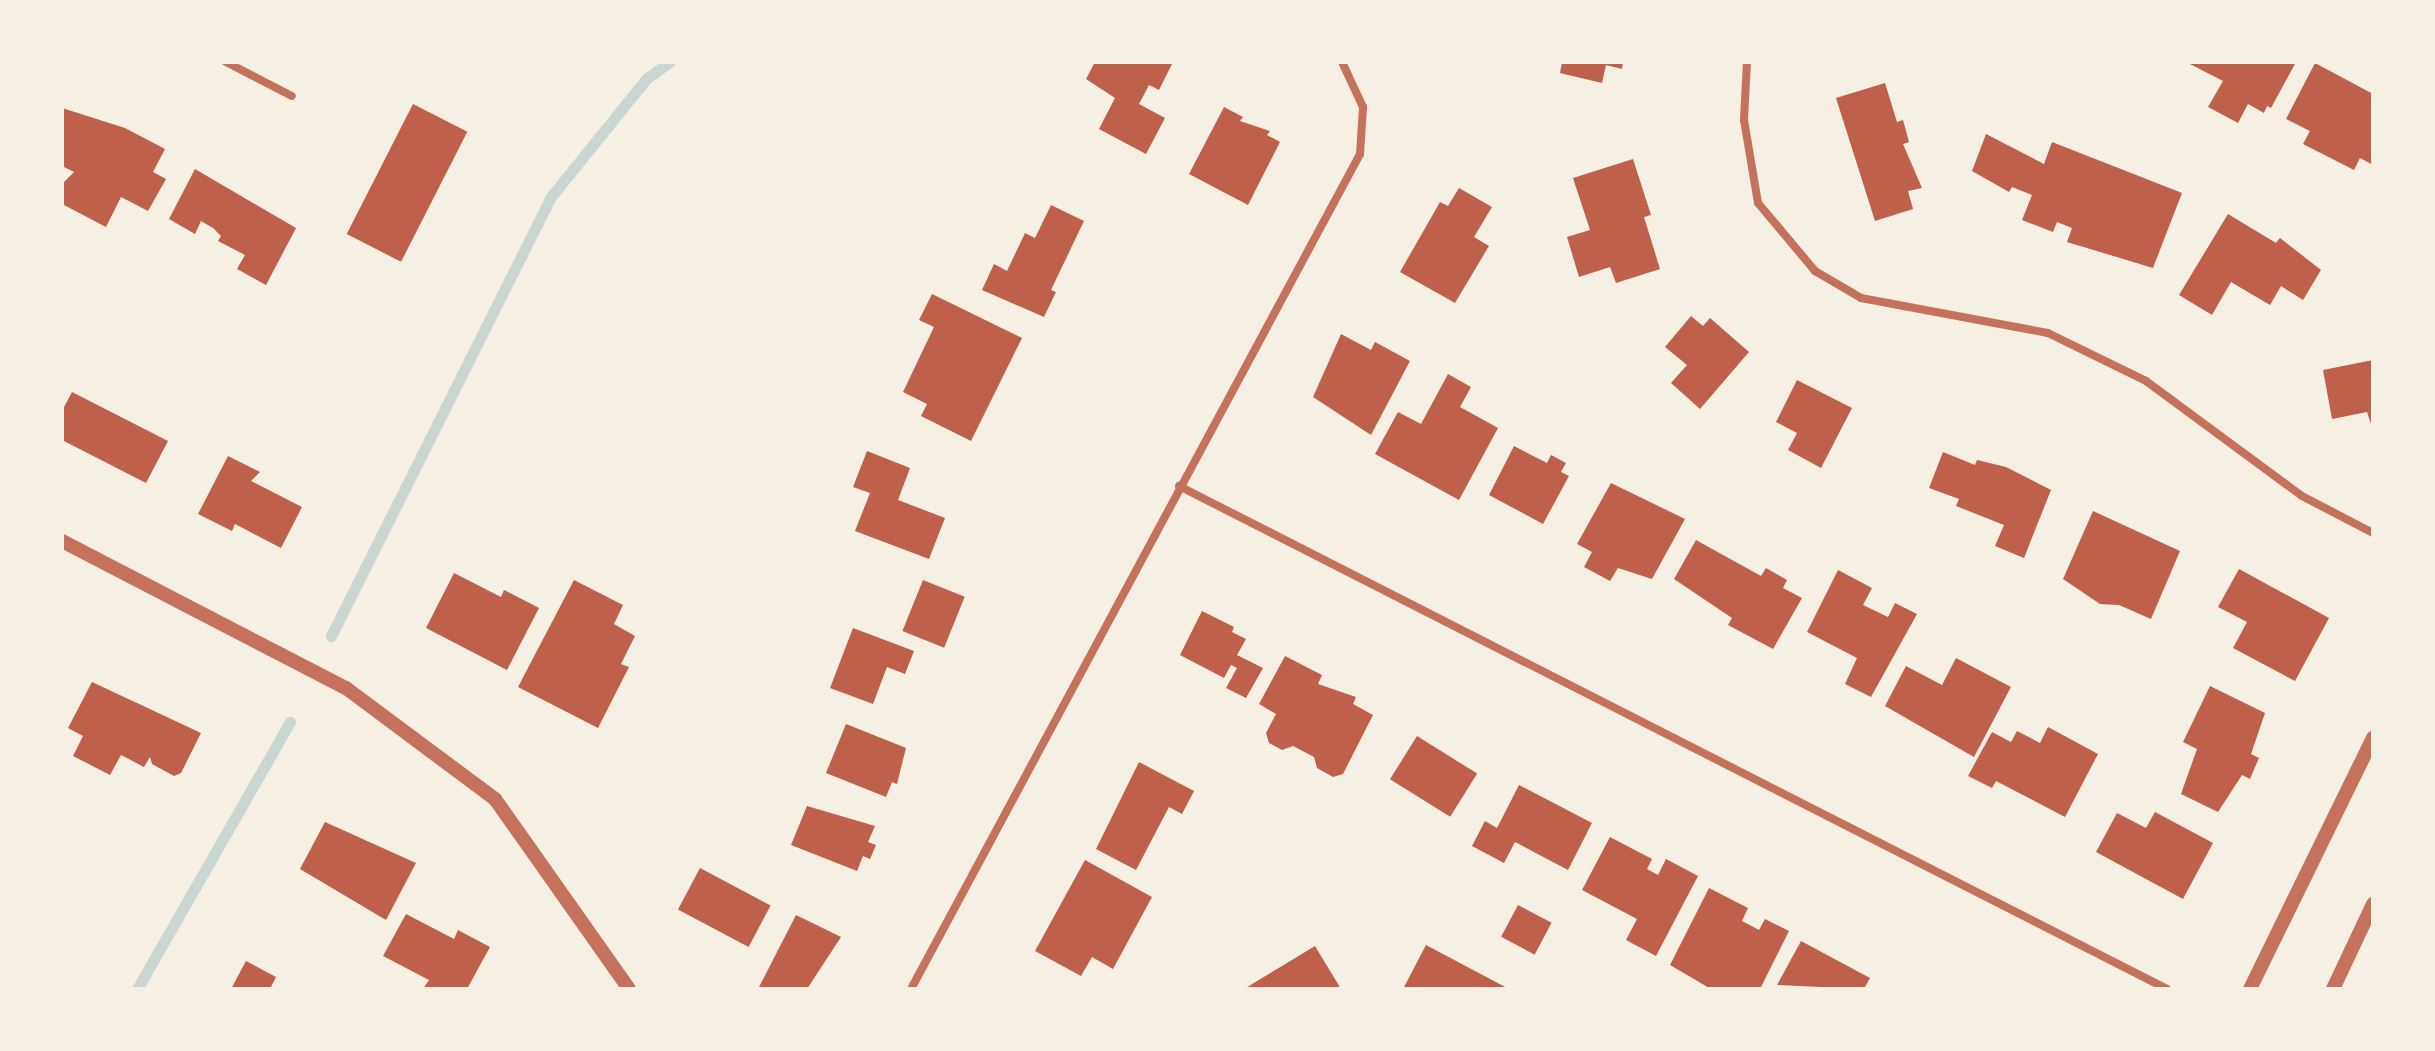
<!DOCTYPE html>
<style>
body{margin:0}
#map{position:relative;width:2435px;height:1051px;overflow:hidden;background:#f6efe4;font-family:Commissioner,sans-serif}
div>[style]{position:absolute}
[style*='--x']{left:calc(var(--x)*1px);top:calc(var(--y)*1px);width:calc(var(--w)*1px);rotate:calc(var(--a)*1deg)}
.stream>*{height:11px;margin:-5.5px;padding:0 5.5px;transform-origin:5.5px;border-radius:5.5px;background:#c9d6d2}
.building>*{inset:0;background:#bf614a;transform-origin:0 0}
.minor>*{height:8px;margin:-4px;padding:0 4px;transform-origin:4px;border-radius:4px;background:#c5725c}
.tertiary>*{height:14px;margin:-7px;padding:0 7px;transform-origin:7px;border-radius:7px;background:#c5725c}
span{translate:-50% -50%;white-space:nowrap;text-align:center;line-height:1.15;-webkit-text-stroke:7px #f6efe4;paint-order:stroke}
.frame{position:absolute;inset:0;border:64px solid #f6efe4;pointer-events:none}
</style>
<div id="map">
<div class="stream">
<div style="--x:331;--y:636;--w:490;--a:-63.4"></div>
<div style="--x:550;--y:198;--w:153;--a:-51.1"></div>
<div style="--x:646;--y:79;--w:29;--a:-36"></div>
<div style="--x:137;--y:989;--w:308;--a:-60.2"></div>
</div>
<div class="building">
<div style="clip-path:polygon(1095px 62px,1173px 62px,1159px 90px,1149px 85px,1139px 104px,1165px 118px,1146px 154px,1099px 129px,1115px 98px,1086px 79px)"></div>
<div style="clip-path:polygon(1562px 62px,1573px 63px,1623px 62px,1622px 69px,1606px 65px,1602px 83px,1560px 73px)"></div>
<div style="clip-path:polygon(2186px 62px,2296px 62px,2271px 108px,2267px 106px,2264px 113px,2248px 104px,2238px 123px,2208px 107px,2223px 81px)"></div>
<div style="clip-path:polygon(2315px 63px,2373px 94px,2373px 165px,2360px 158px,2354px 170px,2303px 144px,2310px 131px,2286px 119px)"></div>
<div style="clip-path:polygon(1885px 83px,1897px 122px,1903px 120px,1909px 142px,1903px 144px,1922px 188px,1908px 191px,1913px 209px,1875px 221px,1836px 98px)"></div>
<div style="left:413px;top:104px;width:61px;height:146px;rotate:27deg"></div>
<div style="clip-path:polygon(1224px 107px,1243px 117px,1240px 121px,1270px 131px,1267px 135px,1280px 142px,1248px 205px,1189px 174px)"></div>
<div style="clip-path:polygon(62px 108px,125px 128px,165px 149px,153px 172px,166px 179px,148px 211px,121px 197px,106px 227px,62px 204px,62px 184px,74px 172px,62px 166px)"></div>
<div style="clip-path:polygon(1986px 134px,2044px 164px,2052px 142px,2182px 193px,2153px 268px,2067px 242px,2072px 228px,2057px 222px,2053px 232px,2022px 220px,2032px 195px,2012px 187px,2009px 192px,1972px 171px)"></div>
<div style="clip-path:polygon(1633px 159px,1651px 215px,1644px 217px,1660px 269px,1616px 283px,1610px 267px,1579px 277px,1567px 237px,1590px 230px,1573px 178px)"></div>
<div style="clip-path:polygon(195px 169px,296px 228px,266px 285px,237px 269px,245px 255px,218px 241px,221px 236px,213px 228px,201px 221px,195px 234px,169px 219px)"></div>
<div style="clip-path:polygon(1459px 188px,1492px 207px,1474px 237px,1489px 246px,1455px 303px,1400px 272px,1440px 202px,1448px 206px)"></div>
<div style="clip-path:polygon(1051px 205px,1084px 221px,1051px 290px,1056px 292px,1044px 317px,982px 290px,994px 264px,1007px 271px,1025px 233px,1035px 238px)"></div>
<div style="clip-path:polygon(2228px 214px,2276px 243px,2280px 238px,2321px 270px,2303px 300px,2281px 286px,2270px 305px,2231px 282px,2212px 315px,2179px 295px)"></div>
<div style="clip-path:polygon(932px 294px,1022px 338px,971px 441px,921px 416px,927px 404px,903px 392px,934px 327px,919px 320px)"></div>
<div style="clip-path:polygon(1691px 316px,1703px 326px,1710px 318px,1749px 352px,1700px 409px,1671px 383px,1687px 365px,1665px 347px)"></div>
<div style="clip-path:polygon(1341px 334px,1371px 350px,1375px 342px,1410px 361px,1371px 435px,1313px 397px)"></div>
<div style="clip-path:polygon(2373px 360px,2373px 430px,2367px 412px,2332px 419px,2323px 370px)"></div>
<div style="clip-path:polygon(1448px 374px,1471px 387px,1460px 407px,1498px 428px,1459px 500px,1375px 454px,1398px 412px,1421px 424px)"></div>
<div style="clip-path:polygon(1797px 380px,1852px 408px,1821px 468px,1788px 450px,1797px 433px,1776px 422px)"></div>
<div style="clip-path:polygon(72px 392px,168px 441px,146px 483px,62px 440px,62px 411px)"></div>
<div style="clip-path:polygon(1514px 446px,1547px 463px,1551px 455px,1566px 463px,1561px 472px,1569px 476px,1543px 524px,1489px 495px)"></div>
<div style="clip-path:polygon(867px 451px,910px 468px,898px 500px,945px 518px,929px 559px,855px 531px,870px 493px,853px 487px)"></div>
<div style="clip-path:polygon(1943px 452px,1975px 465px,1977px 460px,2006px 467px,2051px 490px,2024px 558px,1995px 546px,2004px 525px,1956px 506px,1959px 499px,1929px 488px)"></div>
<div style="clip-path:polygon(228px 456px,260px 472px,251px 481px,302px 507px,281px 548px,235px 524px,232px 531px,198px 514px)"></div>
<div style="clip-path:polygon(1611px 483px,1685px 519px,1652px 579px,1618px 568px,1610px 581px,1584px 567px,1592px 552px,1577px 544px)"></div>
<div style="clip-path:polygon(2093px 511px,2180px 551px,2151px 619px,2119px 605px,2100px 604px,2063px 579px)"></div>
<div style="clip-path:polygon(1696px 540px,1761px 576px,1766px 568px,1787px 580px,1783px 588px,1802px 598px,1773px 649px,1728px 625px,1732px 618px,1674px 579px)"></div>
<div style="clip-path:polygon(2239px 569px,2329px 618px,2295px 681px,2233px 648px,2247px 622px,2218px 607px)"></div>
<div style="clip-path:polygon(1838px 570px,1872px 588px,1863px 605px,1888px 617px,1895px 603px,1917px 614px,1871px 697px,1845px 684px,1857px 658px,1807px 632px)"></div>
<div style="clip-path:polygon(454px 573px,501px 597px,504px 590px,539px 608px,507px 670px,426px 628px)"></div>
<div style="clip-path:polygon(574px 580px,623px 605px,614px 624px,635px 636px,621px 664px,629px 667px,598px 728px,518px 687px)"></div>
<div style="left:923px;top:580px;width:45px;height:55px;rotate:22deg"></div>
<div style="clip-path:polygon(1202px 611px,1234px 627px,1232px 632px,1246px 639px,1237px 655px,1263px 668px,1246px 698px,1226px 688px,1237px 668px,1231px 665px,1224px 678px,1180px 655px)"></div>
<div style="clip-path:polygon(853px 628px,914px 651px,905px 674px,887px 667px,873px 704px,830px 688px)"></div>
<div style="clip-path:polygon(1285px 656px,1322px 675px,1318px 684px,1356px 697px,1353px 704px,1373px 715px,1343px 774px,1333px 777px,1317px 768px,1314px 757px,1293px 746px,1282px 750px,1269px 743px,1266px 733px,1276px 714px,1259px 704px)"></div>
<div style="clip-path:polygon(1956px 658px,2011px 687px,1974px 757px,1885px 706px,1906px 666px,1942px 685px)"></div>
<div style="clip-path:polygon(92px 682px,201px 733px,181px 773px,174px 776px,152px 764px,150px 757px,144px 767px,121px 755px,110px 775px,73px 756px,83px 736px,68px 728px)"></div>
<div style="clip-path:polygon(2210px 686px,2265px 713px,2251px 754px,2259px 758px,2250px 779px,2242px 775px,2218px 812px,2181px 794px,2197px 749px,2183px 742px)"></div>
<div style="clip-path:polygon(846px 724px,906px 748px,897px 784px,892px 782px,886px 797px,826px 773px)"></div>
<div style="clip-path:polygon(2048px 727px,2098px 754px,2065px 817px,1996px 781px,1992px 788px,1968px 776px,1992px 732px,2011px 742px,2017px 731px,2040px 743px)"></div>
<div style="left:1417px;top:736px;width:71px;height:51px;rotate:32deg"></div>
<div style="clip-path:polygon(1139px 762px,1194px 791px,1182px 814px,1169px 807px,1136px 870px,1096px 849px)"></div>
<div style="clip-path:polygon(1519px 785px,1592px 823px,1568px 870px,1515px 842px,1504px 863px,1472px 846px,1485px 821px,1497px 828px)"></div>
<div style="clip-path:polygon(807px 806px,875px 826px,868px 842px,876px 845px,870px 859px,863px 856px,857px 871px,791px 845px)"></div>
<div style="clip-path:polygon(2155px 812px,2213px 843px,2183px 899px,2096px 852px,2117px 813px,2146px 828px)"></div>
<div style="clip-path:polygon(325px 822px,416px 863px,386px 920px,300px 869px)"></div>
<div style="clip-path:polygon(1610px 837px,1652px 859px,1647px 869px,1658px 875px,1666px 859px,1698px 876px,1656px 956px,1626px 940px,1637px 919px,1582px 890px)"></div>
<div style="clip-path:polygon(1085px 860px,1152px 897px,1113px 969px,1092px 957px,1081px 976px,1035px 951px)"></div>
<div style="left:700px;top:868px;width:80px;height:47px;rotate:28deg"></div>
<div style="clip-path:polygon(1709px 888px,1748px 908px,1742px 921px,1759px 930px,1765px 919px,1789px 931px,1760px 989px,1711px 989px,1670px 965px)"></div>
<div style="left:1518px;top:905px;width:38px;height:36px;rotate:28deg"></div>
<div style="clip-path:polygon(406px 914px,454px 939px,458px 930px,490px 947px,467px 989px,423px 989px,429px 980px,383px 956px)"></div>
<div style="clip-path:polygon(796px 915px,841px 937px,807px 989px,758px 989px)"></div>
<div style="clip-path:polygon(1801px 941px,1870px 978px,1864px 989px,1777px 985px)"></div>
<div style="clip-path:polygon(1426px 945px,1509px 989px,1403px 989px)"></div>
<div style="clip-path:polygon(1315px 946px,1341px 989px,1244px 989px)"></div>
<div style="clip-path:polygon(246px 961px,276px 977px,270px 989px,231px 989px)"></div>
</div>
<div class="minor">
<div style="--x:226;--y:62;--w:74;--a:27.3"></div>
<div style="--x:1747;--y:62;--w:58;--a:93"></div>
<div style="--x:1744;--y:120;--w:84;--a:80.4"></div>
<div style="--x:1758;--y:203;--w:89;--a:50"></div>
<div style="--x:1815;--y:271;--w:53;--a:30.4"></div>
<div style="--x:1861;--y:298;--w:190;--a:10.6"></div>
<div style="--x:2048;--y:333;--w:109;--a:26.1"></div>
<div style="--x:2146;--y:381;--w:194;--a:36.4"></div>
<div style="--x:2302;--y:496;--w:80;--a:27.5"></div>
<div style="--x:1179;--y:486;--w:1109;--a:26.98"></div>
<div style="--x:911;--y:989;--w:948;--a:-61.73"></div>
<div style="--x:1360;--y:154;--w:47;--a:-86.3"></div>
<div style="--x:1363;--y:107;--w:50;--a:-115"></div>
</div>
<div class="tertiary">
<div style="--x:62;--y:541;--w:320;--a:27.4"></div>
<div style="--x:346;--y:688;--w:186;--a:36.7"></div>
<div style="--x:495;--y:799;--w:232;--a:54.8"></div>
<div style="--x:2250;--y:989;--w:280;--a:-63.9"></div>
<div style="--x:2333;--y:989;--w:94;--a:-64.8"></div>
</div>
<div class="frame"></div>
</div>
